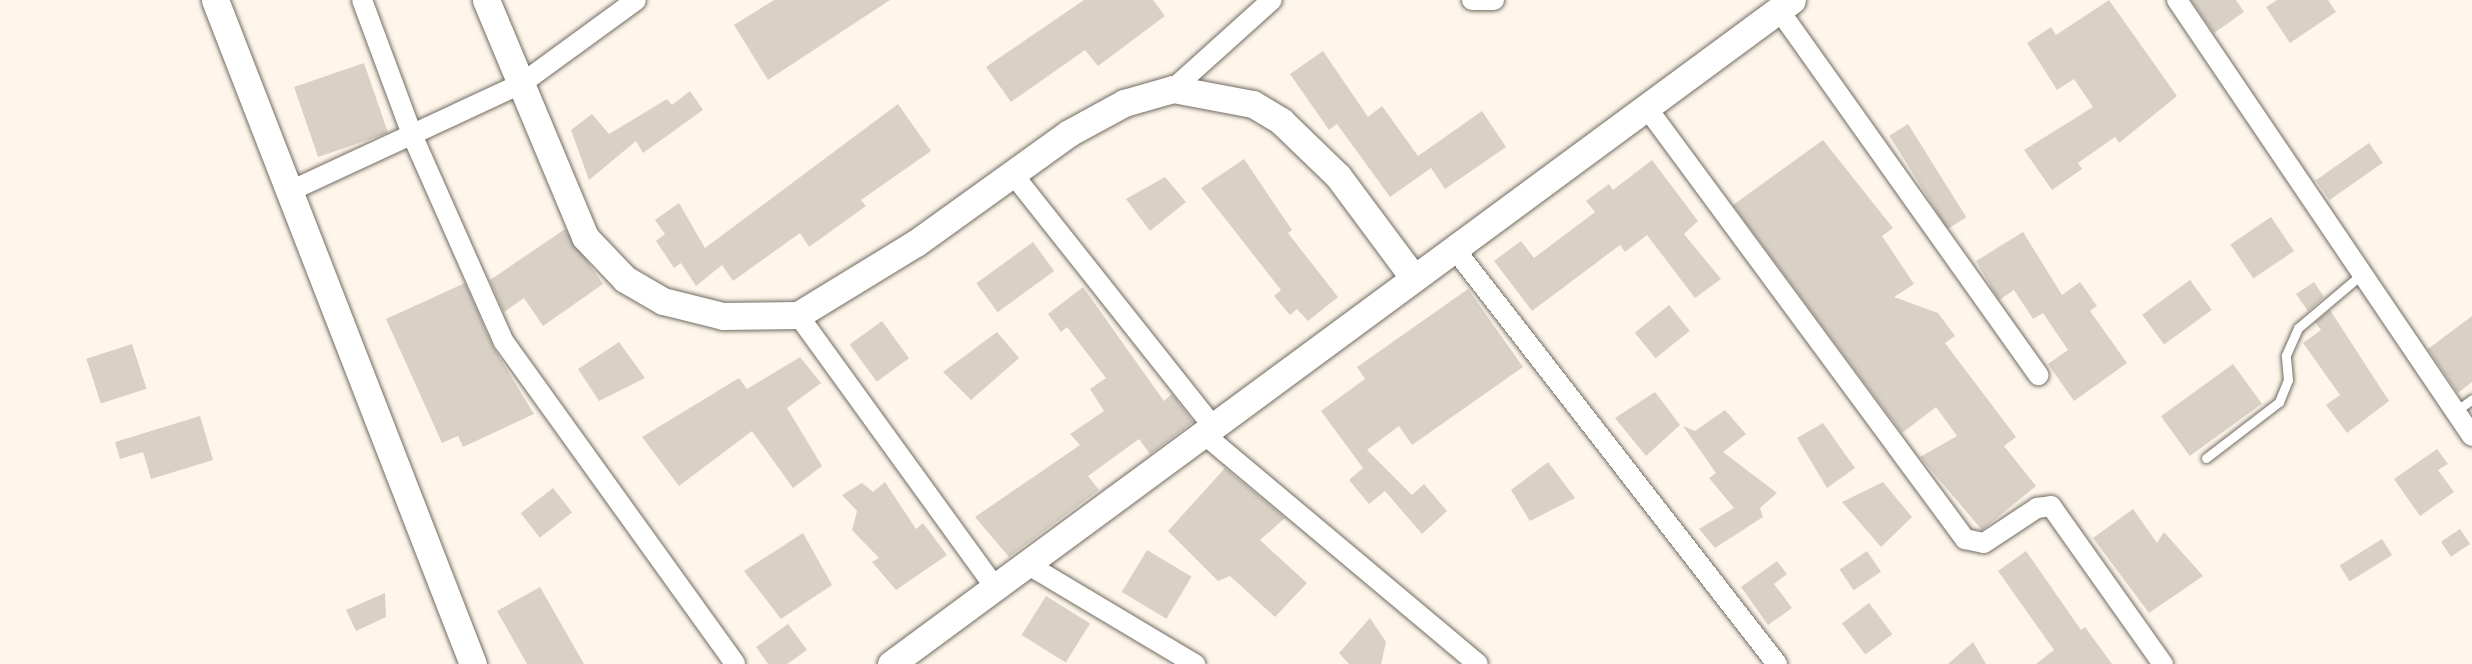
<!DOCTYPE html>
<style>
body{margin:0}
#map{position:relative;width:2472px;height:664px;overflow:hidden;background:#fef6eb;font-family:"Exo 2",sans-serif}
div>[style]{position:absolute}
[style*='--x']{left:calc(var(--x)*1px);top:calc(var(--y)*1px);width:calc(var(--w)*1px);rotate:calc(var(--a)*1deg)}
.building>*{inset:0;background:#d9d1c6;transform-origin:0 0}
.roads{filter:drop-shadow(0 0 2px #726b61) drop-shadow(0 0 2px #726b61)}
.lane>*{height:9px;margin:-4.5px;padding:0 4.5px;transform-origin:4.5px;border-radius:4.5px;background:#fff}
.street>*{height:20px;margin:-10px;padding:0 10px;transform-origin:10px;border-radius:10px;background:#fff}
.secondary>*{height:27px;margin:-13.5px;padding:0 13.5px;transform-origin:13.5px;border-radius:13.5px;background:#fff}
span{translate:-50% -50%;white-space:nowrap;text-align:center;line-height:1.15;-webkit-text-stroke:5px #fff;paint-order:stroke}
</style>
<div id="map">
<div class="building">
<div style="clip-path:polygon(774px 0,890px 0,768px 80px,734px 25px)"></div>
<div style="clip-path:polygon(1084px 0,1153px 0,1165px 16px,1098px 66px,1085px 50px,1011px 102px,986px 67px)"></div>
<div style="clip-path:polygon(2109px 0,2177px 96px,2119px 143px,2115px 137px,2078px 163px,2082px 169px,2052px 190px,2024px 150px,2093px 107px,2074px 79px,2057px 90px,2027px 43px,2051px 27px,2056px 35px)"></div>
<div style="clip-path:polygon(2191px 0,2236px 0,2244px 12px,2214px 33px)"></div>
<div style="clip-path:polygon(2277px 0,2328px 0,2336px 12px,2290px 43px,2266px 7px)"></div>
<div style="clip-path:polygon(1323px 51px,1368px 117px,1382px 106px,1418px 156px,1482px 111px,1506px 147px,1445px 189px,1431px 168px,1390px 197px,1337px 124px,1329px 130px,1290px 74px)"></div>
<div style="left:364px;top:63px;width:74px;height:74px;rotate:71deg"></div>
<div style="clip-path:polygon(690px 91px,703px 110px,643px 153px,636px 141px,589px 180px,571px 130px,592px 114px,609px 134px,667px 99px,672px 105px)"></div>
<div style="clip-path:polygon(898px 104px,931px 151px,861px 200px,866px 206px,809px 247px,800px 233px,733px 281px,722px 265px,696px 286px,681px 263px,674px 268px,656px 241px,665px 234px,655px 220px,679px 203px,705px 248px)"></div>
<div style="left:1908px;top:124px;width:110px;height:22px;rotate:58deg"></div>
<div style="clip-path:polygon(1823px 140px,1893px 228px,1882px 236px,1914px 284px,1894px 297px,1938px 313px,1955px 336px,1945px 343px,2016px 437px,2004px 446px,2036px 486px,1982px 530px,1920px 457px,1957px 436px,1936px 407px,1902px 433px,1733px 205px)"></div>
<div style="left:2369px;top:143px;width:24px;height:65px;rotate:55deg"></div>
<div style="clip-path:polygon(1244px 159px,1292px 230px,1288px 233px,1338px 297px,1308px 321px,1297px 309px,1290px 315px,1274px 296px,1281px 290px,1201px 188px)"></div>
<div style="clip-path:polygon(1652px 160px,1698px 221px,1684px 234px,1721px 279px,1695px 298px,1647px 235px,1625px 252px,1620px 245px,1532px 311px,1494px 261px,1521px 241px,1534px 258px,1595px 212px,1586px 201px,1609px 184px,1613px 190px)"></div>
<div style="clip-path:polygon(1165px 177px,1186px 202px,1150px 231px,1126px 199px)"></div>
<div style="left:2271px;top:217px;width:41px;height:49px;rotate:56deg"></div>
<div style="clip-path:polygon(565px 229px,603px 284px,543px 326px,524px 298px,504px 312px,490px 280px)"></div>
<div style="clip-path:polygon(2023px 232px,2062px 295px,2080px 282px,2097px 306px,2090px 311px,2127px 363px,2074px 401px,2048px 364px,2068px 350px,2043px 313px,2033px 319px,2014px 290px,1999px 300px,1976px 261px)"></div>
<div style="left:1033px;top:242px;width:36px;height:70px;rotate:54deg"></div>
<div style="left:2190px;top:280px;width:37px;height:59px;rotate:54deg"></div>
<div style="clip-path:polygon(2314px 282px,2324px 297px,2308px 311px,2296px 294px)"></div>
<div style="clip-path:polygon(465px 283px,493px 347px,534px 414px,463px 447px,458px 436px,442px 443px,386px 319px)"></div>
<div style="clip-path:polygon(1083px 287px,1164px 401px,1172px 394px,1193px 422px,1150px 454px,1139px 439px,1088px 476px,1099px 490px,1009px 557px,975px 517px,1080px 445px,1070px 434px,1104px 411px,1090px 389px,1106px 378px,1067px 327px,1061px 332px,1048px 314px)"></div>
<div style="clip-path:polygon(1468px 289px,1523px 367px,1412px 445px,1399px 426px,1367px 450px,1412px 495px,1424px 484px,1447px 511px,1422px 534px,1385px 491px,1369px 504px,1349px 480px,1363px 468px,1321px 411px,1365px 379px,1357px 367px)"></div>
<div style="left:1669px;top:305px;width:33px;height:44px;rotate:51deg"></div>
<div style="clip-path:polygon(2330px 310px,2389px 401px,2347px 433px,2326px 405px,2340px 395px,2303px 343px,2321px 330px,2315px 322px)"></div>
<div style="clip-path:polygon(2472px 316px,2472px 382px,2458px 393px,2428px 349px)"></div>
<div style="left:882px;top:321px;width:46px;height:40px;rotate:54deg"></div>
<div style="clip-path:polygon(997px 332px,1019px 358px,971px 400px,943px 372px)"></div>
<div style="clip-path:polygon(619px 342px,645px 378px,599px 401px,578px 369px)"></div>
<div style="left:132px;top:344px;width:47px;height:48px;rotate:72deg"></div>
<div style="clip-path:polygon(800px 357px,821px 383px,787px 408px,822px 466px,793px 488px,752px 431px,679px 486px,642px 437px,739px 378px,747px 389px)"></div>
<div style="left:2233px;top:364px;width:49px;height:89px;rotate:54deg"></div>
<div style="clip-path:polygon(1655px 392px,1680px 425px,1646px 456px,1615px 418px)"></div>
<div style="clip-path:polygon(1725px 410px,1746px 434px,1723px 452px,1777px 493px,1760px 508px,1763px 517px,1715px 548px,1699px 529px,1734px 508px,1709px 478px,1716px 473px,1683px 426px,1695px 431px)"></div>
<div style="clip-path:polygon(200px 416px,213px 460px,151px 479px,143px 452px,120px 459px,115px 442px)"></div>
<div style="clip-path:polygon(1823px 423px,1855px 468px,1827px 488px,1797px 438px)"></div>
<div style="clip-path:polygon(2437px 449px,2448px 464px,2438px 470px,2454px 492px,2420px 516px,2394px 479px)"></div>
<div style="clip-path:polygon(1548px 462px,1575px 498px,1530px 521px,1511px 490px)"></div>
<div style="clip-path:polygon(1225px 468px,1285px 518px,1260px 540px,1307px 583px,1275px 617px,1230px 576px,1218px 581px,1168px 531px)"></div>
<div style="clip-path:polygon(885px 482px,916px 529px,923px 523px,947px 555px,896px 590px,872px 562px,879px 558px,852px 530px,857px 511px,842px 495px,862px 483px,873px 492px)"></div>
<div style="clip-path:polygon(1883px 482px,1912px 517px,1881px 547px,1842px 502px)"></div>
<div style="left:553px;top:488px;width:31px;height:41px;rotate:52deg"></div>
<div style="clip-path:polygon(2133px 509px,2157px 543px,2164px 532px,2203px 576px,2149px 613px,2093px 538px)"></div>
<div style="left:2460px;top:529px;width:18px;height:23px;rotate:56deg"></div>
<div style="clip-path:polygon(803px 533px,832px 585px,781px 619px,744px 571px)"></div>
<div style="left:2382px;top:539px;width:19px;height:50px;rotate:58deg"></div>
<div style="left:1147px;top:550px;width:52px;height:49px;rotate:31deg"></div>
<div style="left:1867px;top:551px;width:25px;height:33px;rotate:56deg"></div>
<div style="clip-path:polygon(2026px 551px,2081px 630px,2085px 627px,2112px 664px,2036px 664px,2054px 650px,1998px 571px)"></div>
<div style="clip-path:polygon(1777px 561px,1787px 574px,1774px 584px,1792px 608px,1768px 625px,1741px 587px)"></div>
<div style="clip-path:polygon(540px 587px,584px 664px,527px 664px,497px 611px)"></div>
<div style="clip-path:polygon(385px 593px,386px 617px,356px 631px,346px 610px)"></div>
<div style="left:1046px;top:596px;width:52px;height:46px;rotate:32deg"></div>
<div style="left:1869px;top:603px;width:39px;height:34px;rotate:53deg"></div>
<div style="clip-path:polygon(1370px 618px,1386px 642px,1381px 664px,1349px 664px,1339px 653px)"></div>
<div style="clip-path:polygon(788px 624px,807px 650px,787px 664px,768px 664px,756px 647px)"></div>
<div style="clip-path:polygon(1973px 642px,1986px 664px,1948px 664px)"></div>
</div>
<div class="roads">
<div class="lane">
<div style="--x:2455;--y:412;--w:21;--a:-37"></div>
<div style="--x:2206;--y:458;--w:92;--a:-37.5"></div>
<div style="--x:2279;--y:402;--w:24;--a:-68"></div>
<div style="--x:2288;--y:380;--w:25;--a:-95"></div>
<div style="--x:2286;--y:355;--w:30;--a:-66"></div>
<div style="--x:2298;--y:328;--w:84;--a:-40.2"></div>
</div>
<div class="street">
<div style="--x:362;--y:0;--w:146;--a:69.6"></div>
<div style="--x:413;--y:137;--w:224;--a:66.1"></div>
<div style="--x:504;--y:342;--w:396;--a:54.3"></div>
<div style="--x:1472;--y:0;--w:22;--a:0"></div>
<div style="--x:2177;--y:0;--w:526;--a:55.92"></div>
<div style="--x:1779;--y:10;--w:448;--a:54.6"></div>
<div style="--x:1173;--y:89;--w:133;--a:-42"></div>
<div style="--x:1647;--y:108;--w:536;--a:53.58"></div>
<div style="--x:1965;--y:539;--w:19;--a:12"></div>
<div style="--x:1984;--y:543;--w:64;--a:-33.4"></div>
<div style="--x:2037;--y:508;--w:14;--a:-8"></div>
<div style="--x:2051;--y:506;--w:194;--a:54.7"></div>
<div style="--x:1012;--y:173;--w:325;--a:51.6"></div>
<div style="--x:288;--y:192;--w:257;--a:-24.9"></div>
<div style="--x:521;--y:84;--w:142;--a:-36.1"></div>
<div style="--x:1457;--y:252;--w:522;--a:52.16"></div>
<div style="--x:798;--y:315;--w:336;--a:54.1"></div>
<div style="--x:1205;--y:435;--w:356;--a:40"></div>
<div style="--x:1027;--y:564;--w:196;--a:30.8"></div>
</div>
<div class="secondary">
<div style="--x:215;--y:0;--w:712;--a:68.77"></div>
<div style="--x:486;--y:0;--w:257;--a:67.3"></div>
<div style="--x:585;--y:237;--w:58;--a:46.4"></div>
<div style="--x:625;--y:279;--w:44;--a:30.1"></div>
<div style="--x:663;--y:301;--w:62;--a:14"></div>
<div style="--x:723;--y:316;--w:75;--a:-0.8"></div>
<div style="--x:798;--y:315;--w:138;--a:-31.4"></div>
<div style="--x:916;--y:243;--w:188;--a:-35.7"></div>
<div style="--x:1069;--y:133;--w:63;--a:-28.6"></div>
<div style="--x:1124;--y:103;--w:51;--a:-15.9"></div>
<div style="--x:1173;--y:89;--w:81;--a:10.6"></div>
<div style="--x:1253;--y:104;--w:33;--a:31"></div>
<div style="--x:1281;--y:121;--w:79;--a:44"></div>
<div style="--x:1338;--y:176;--w:126;--a:53.4"></div>
<div style="--x:891;--y:664;--w:1119;--a:-36.39"></div>
</div>
</div>
</div>
